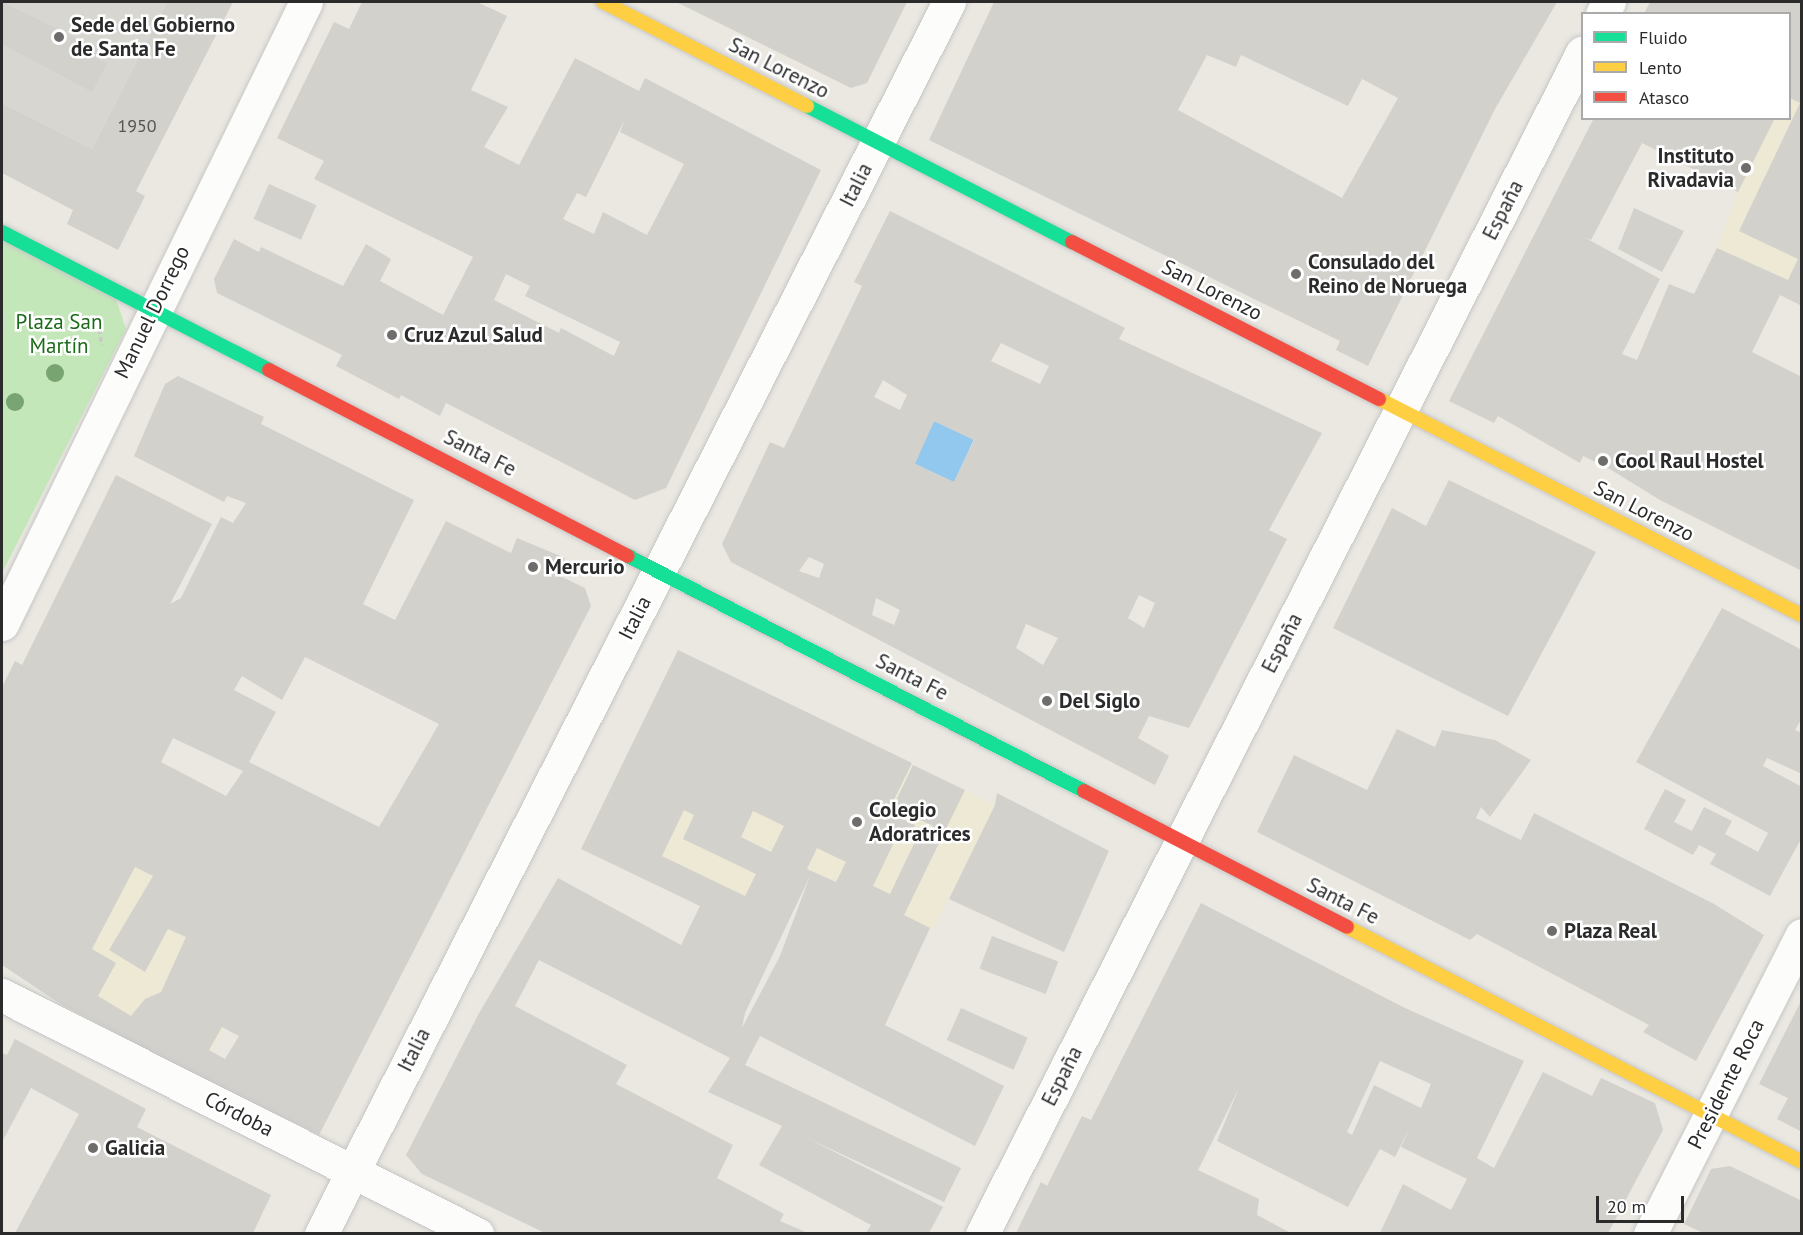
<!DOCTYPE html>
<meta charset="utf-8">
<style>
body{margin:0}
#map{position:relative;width:1803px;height:1235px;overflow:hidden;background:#eae8e1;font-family:"PT Sans",sans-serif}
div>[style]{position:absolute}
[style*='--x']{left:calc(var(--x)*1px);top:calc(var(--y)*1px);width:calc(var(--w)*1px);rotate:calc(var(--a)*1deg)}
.education>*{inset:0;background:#ede9d5;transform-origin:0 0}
.green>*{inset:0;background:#c4e7b9}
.plaza>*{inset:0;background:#d8d6d0}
.water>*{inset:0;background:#92c7ee;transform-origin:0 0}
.building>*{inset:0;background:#d3d1cc;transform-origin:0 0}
.path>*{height:4px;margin-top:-2px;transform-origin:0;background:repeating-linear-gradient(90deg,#cacac9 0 4.5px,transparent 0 7.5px)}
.roads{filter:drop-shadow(0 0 2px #c7c6c6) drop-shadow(0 0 2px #c7c6c6)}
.street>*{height:33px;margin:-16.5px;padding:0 16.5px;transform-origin:16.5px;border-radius:16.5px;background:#fcfcfa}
.fast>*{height:14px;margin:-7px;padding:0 7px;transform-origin:7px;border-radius:7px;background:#16e098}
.slow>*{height:14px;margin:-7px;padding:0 7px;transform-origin:7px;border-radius:7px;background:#ffcf43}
.jam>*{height:14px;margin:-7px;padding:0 7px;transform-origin:7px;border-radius:7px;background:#f24e42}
.trees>*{width:18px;height:18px;margin:-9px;border-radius:50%;background:#78a472}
.dots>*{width:16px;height:16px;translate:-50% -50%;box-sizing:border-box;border:3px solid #fff;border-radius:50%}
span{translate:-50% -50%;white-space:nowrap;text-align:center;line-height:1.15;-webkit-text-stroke:5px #fff;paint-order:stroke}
.number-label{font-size:18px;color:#565554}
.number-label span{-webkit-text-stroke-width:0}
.poi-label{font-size:21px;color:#2b2b2b;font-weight:700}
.left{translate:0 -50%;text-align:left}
.right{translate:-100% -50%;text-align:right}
.street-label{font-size:21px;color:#2b2b2b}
.park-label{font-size:21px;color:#1b6c18}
.frame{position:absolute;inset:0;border:3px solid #2b2b2b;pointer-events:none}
.legend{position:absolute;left:1581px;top:12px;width:210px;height:108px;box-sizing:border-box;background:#fff;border:2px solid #aaa;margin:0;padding:8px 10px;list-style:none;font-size:18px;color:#2b2b2b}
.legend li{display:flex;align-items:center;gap:12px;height:30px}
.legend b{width:30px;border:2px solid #aaa}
.scale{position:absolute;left:1596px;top:1196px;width:88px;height:27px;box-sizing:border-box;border:3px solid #2b2b2b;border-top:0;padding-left:8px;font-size:18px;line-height:21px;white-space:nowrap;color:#2b2b2b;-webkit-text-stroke:4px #fff;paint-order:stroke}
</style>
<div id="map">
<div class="education">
<div style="clip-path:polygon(1790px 98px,1801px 103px,1801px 251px,1788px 280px,1717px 248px,1738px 192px,1593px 119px,1790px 118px)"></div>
<div style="clip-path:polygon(785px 701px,995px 805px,933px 930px,812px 872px,777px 944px,581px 849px,616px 777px,723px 829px)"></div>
<div style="left:135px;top:867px;width:154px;height:161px;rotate:28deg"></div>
</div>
<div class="green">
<div style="clip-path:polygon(2px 239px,116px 299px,126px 329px,2px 573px)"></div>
</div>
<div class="plaza">
<div style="clip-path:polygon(2px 2px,167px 2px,92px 149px,2px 103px)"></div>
</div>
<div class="water">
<div style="left:934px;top:421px;width:44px;height:47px;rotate:25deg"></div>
</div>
<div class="building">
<div style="clip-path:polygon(2px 2px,100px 50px,96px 58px,107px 63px,92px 92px,2px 44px)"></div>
<div style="clip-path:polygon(167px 2px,233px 2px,136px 191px,145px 196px,118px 250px,67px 224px,73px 210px,2px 173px,2px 103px,92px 149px)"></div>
<div style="clip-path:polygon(evenodd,362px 2px,477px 2px,507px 16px,471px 90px,508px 107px,484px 147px,519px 165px,575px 58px,639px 91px,645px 78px,821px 170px,666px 488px,635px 500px,446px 403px,440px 416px,401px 395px,399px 399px,336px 366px,342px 355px,217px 293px,214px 279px,234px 239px,259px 252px,261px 247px,343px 286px,366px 244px,391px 259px,380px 281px,443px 315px,473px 257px,314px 179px,324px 161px,277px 138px,334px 22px,349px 29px,362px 2px,625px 119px,620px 132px,684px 164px,647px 235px,603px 212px,594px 234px,563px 219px,577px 193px,586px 197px,625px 119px,362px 2px,506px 274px,530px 286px,525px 296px,620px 342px,614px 356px,561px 328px,559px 333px,494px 300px,506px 274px)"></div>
<div style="clip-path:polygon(676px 2px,907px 2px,867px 83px,851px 88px)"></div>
<div style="clip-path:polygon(evenodd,994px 2px,1557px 2px,1495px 109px,1368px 366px,1336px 350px,1340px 341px,929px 140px,994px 2px,1207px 55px,1236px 67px,1241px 55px,1348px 106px,1362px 79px,1398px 98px,1342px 198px,1178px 110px,1207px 55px)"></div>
<div style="clip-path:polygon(1650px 2px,1802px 2px,1802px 306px,1780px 295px,1752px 352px,1802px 377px,1802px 571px,1660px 500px,1608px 468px,1583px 456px,1580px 463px,1498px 416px,1494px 423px,1449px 401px,1594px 118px,1775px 118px,1738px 192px,1642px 143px,1591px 240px,1582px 236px,1660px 279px,1622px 354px,1637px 360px,1669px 284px,1694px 294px,1717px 248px,1788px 280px,1798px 259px,1739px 231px,1800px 103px,1790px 98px,1790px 14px,1644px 14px)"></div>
<div style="left:269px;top:184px;width:52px;height:38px;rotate:24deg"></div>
<div style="clip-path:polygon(1634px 208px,1684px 231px,1662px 272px,1618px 249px)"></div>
<div style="clip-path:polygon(evenodd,890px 211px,1125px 328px,1119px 339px,1322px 433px,1269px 530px,1287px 539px,1189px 728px,1149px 716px,1138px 738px,1169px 756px,1155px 785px,731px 562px,722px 544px,770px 442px,784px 448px,862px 286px,854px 282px,890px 211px,1001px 343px,1049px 366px,1040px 384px,991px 361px,1001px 343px,890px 211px,883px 380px,907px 395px,900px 410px,874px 397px,883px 380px,890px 211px,934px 421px,974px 440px,954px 482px,915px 464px,934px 421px,890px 211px,809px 557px,824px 564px,819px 578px,799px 571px,809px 557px,890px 211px,1139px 595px,1155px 603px,1144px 628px,1128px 618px,1139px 595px,890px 211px,876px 598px,900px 610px,894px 625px,872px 615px,876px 598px,890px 211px,1026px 624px,1058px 638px,1043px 665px,1016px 648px,1026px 624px)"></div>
<div style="clip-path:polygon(evenodd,178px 376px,264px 417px,261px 424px,414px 500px,363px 604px,395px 620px,446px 521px,511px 553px,517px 538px,565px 558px,558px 575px,585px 588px,591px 606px,319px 1135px,195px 1075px,62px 1005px,2px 965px,2px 687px,15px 661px,22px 665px,116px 475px,212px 524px,170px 604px,181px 598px,221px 517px,233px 523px,246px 503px,227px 496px,224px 502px,134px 456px,165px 384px,178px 376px,305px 657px,439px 724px,379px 827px,249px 762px,276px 712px,234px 690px,242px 676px,282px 700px,305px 657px,178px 376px,173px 738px,243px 771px,226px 796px,161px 762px,173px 738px,178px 376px,135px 867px,153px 876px,109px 950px,145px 972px,168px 929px,186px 937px,161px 992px,145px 999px,131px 1016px,98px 996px,116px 963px,92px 949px,135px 867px,178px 376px,222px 1027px,239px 1036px,225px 1059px,209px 1050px,222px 1027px)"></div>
<div style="clip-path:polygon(1449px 480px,1596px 552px,1508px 716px,1333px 628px,1392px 508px,1426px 526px)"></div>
<div style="clip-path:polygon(1722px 608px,1802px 650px,1802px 718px,1795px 730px,1802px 733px,1802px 774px,1767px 758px,1763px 766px,1802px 787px,1802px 837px,1770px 896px,1710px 864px,1716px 854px,1699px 845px,1693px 855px,1644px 829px,1665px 789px,1686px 800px,1674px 822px,1692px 831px,1704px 807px,1732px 821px,1725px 834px,1758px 852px,1768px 833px,1636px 762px)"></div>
<div style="clip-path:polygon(evenodd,678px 650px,912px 763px,888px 812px,915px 825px,912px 832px,901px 828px,873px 886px,890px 894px,921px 829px,930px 833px,933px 826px,893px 807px,913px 765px,965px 790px,904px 915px,930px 928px,885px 1025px,1004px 1086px,975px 1146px,760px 1036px,745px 1065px,961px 1168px,944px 1202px,807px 1138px,943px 1207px,929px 1233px,866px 1233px,871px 1225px,759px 1165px,782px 1126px,708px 1092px,730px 1058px,539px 960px,515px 1006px,627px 1065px,616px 1084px,733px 1145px,717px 1178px,784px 1214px,780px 1221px,808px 1233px,545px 1233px,422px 1174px,406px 1155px,478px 1015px,558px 878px,681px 945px,700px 906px,581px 849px,678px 650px,684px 810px,694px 815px,683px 839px,756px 874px,745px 896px,662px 856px,684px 810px,678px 650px,753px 811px,784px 826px,771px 852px,741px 837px,753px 811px,678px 650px,817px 848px,846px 862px,836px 882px,807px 869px,817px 848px,678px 650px,810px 876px,780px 956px,742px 1028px,745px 1013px,810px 876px)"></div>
<div style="clip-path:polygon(1397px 729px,1435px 747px,1442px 730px,1495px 740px,1531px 760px,1490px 817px,1481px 807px,1476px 818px,1521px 840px,1534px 813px,1714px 904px,1764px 935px,1696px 1061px,1643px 1032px,1649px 1025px,1477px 934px,1470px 940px,1257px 832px,1294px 755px,1367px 790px)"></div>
<div style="clip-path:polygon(997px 793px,1109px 851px,1064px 952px,949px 899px,995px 805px)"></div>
<div style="clip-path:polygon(evenodd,1201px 903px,1405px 1008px,1524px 1061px,1477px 1158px,1494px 1168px,1543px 1072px,1592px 1096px,1601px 1078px,1655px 1103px,1663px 1130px,1608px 1233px,1380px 1233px,1403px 1184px,1451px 1210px,1467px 1179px,1401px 1147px,1410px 1127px,1395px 1157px,1380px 1149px,1348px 1207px,1217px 1141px,1239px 1088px,1198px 1170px,1259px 1199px,1257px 1215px,1291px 1233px,1016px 1233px,1041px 1182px,1047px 1186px,1082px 1116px,1091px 1120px,1201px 903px,1380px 1061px,1431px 1084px,1421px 1108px,1374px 1085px,1352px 1135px,1347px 1132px,1380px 1061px)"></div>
<div style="left:992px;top:936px;width:71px;height:35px;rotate:21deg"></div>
<div style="clip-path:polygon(1802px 999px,1802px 1132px,1777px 1119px,1788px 1098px,1759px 1084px)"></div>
<div style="left:961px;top:1008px;width:73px;height:35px;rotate:24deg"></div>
<div style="clip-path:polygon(15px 1039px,146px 1109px,137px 1127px,271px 1195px,253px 1233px,15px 1233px,79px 1114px,31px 1088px,2px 1142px,2px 1053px,7px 1055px)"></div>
<div style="clip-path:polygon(1730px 1166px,1802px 1201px,1802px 1233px,1703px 1233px,1684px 1224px,1711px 1169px)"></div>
</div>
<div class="path">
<div style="--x:97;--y:315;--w:31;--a:81"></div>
</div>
<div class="roads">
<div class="street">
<div style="--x:1602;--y:14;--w:14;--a:-60"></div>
<div style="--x:2;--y:624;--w:692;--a:-63.95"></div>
<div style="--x:2;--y:995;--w:532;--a:26.71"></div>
<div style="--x:321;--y:1234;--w:1383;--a:-62.99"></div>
<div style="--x:982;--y:1234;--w:1325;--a:-63.07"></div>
<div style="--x:1650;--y:1234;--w:335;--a:-63.1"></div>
</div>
<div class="fast">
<div style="--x:807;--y:106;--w:298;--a:27.2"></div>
<div style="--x:2;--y:232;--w:301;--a:27.3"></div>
<div style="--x:628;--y:556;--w:513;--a:27.26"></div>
</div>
<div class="slow">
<div style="--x:603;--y:2;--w:229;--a:27"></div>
<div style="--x:1379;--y:399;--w:475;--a:27.1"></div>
<div style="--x:1347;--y:927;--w:512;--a:27.32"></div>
</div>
<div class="jam">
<div style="--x:1072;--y:242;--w:345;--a:27.1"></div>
<div style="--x:269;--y:370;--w:404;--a:27.4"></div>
<div style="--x:1084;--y:791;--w:296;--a:27.3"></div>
</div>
</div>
<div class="trees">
<div style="left:55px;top:373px"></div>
<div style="left:15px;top:402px"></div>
</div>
<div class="dots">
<div style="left:59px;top:37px;background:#6e6d6b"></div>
<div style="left:1746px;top:168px;background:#6e6d6b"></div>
<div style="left:1296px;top:274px;background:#6e6d6b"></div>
<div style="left:392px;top:335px;background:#6e6d6b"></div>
<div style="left:1603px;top:461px;background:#6e6d6b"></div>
<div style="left:533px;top:567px;background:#6e6d6b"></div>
<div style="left:1047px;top:701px;background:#6e6d6b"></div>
<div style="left:857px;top:822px;background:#6e6d6b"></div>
<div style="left:1552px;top:931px;background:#6e6d6b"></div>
<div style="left:93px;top:1148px;background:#6e6d6b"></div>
</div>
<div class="number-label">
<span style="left:137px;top:126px">1950</span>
</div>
<div class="poi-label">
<span class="left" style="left:71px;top:37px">Sede del Gobierno<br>de Santa Fe</span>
<span class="right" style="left:1734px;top:168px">Instituto<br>Rivadavia</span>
<span class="left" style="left:1308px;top:274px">Consulado del<br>Reino de Noruega</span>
<span class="left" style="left:404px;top:335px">Cruz Azul Salud</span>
<span class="left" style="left:1615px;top:461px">Cool Raul Hostel</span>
<span class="left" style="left:545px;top:567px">Mercurio</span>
<span class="left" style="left:1059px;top:701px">Del Siglo</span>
<span class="left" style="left:869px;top:822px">Colegio<br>Adoratrices</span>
<span class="left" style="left:1564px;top:931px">Plaza Real</span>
<span class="left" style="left:105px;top:1148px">Galicia</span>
</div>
<div class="street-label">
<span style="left:779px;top:68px;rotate:27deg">San Lorenzo</span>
<span style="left:856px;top:185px;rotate:-63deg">Italia</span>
<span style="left:1503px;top:210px;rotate:-63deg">España</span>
<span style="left:1212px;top:290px;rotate:27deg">San Lorenzo</span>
<span style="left:152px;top:312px;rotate:-64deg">Manuel Dorrego</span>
<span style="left:480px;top:453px;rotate:27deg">Santa Fe</span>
<span style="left:1644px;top:511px;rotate:27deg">San Lorenzo</span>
<span style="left:635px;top:618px;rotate:-63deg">Italia</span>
<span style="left:1282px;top:643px;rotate:-63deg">España</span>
<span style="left:912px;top:677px;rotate:27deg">Santa Fe</span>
<span style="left:1343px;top:901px;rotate:27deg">Santa Fe</span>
<span style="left:414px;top:1050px;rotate:-63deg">Italia</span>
<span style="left:1062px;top:1076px;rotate:-63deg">España</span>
<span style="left:1726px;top:1084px;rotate:-63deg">Presidente Roca</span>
<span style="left:239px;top:1114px;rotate:27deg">Córdoba</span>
</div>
<div class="park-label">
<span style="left:59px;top:334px">Plaza San<br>Martín</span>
</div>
<div class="frame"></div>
<ul class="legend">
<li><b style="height:8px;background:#16e098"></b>Fluido</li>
<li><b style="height:8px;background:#ffcf43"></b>Lento</li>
<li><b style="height:8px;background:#f24e42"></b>Atasco</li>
</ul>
<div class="scale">20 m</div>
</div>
